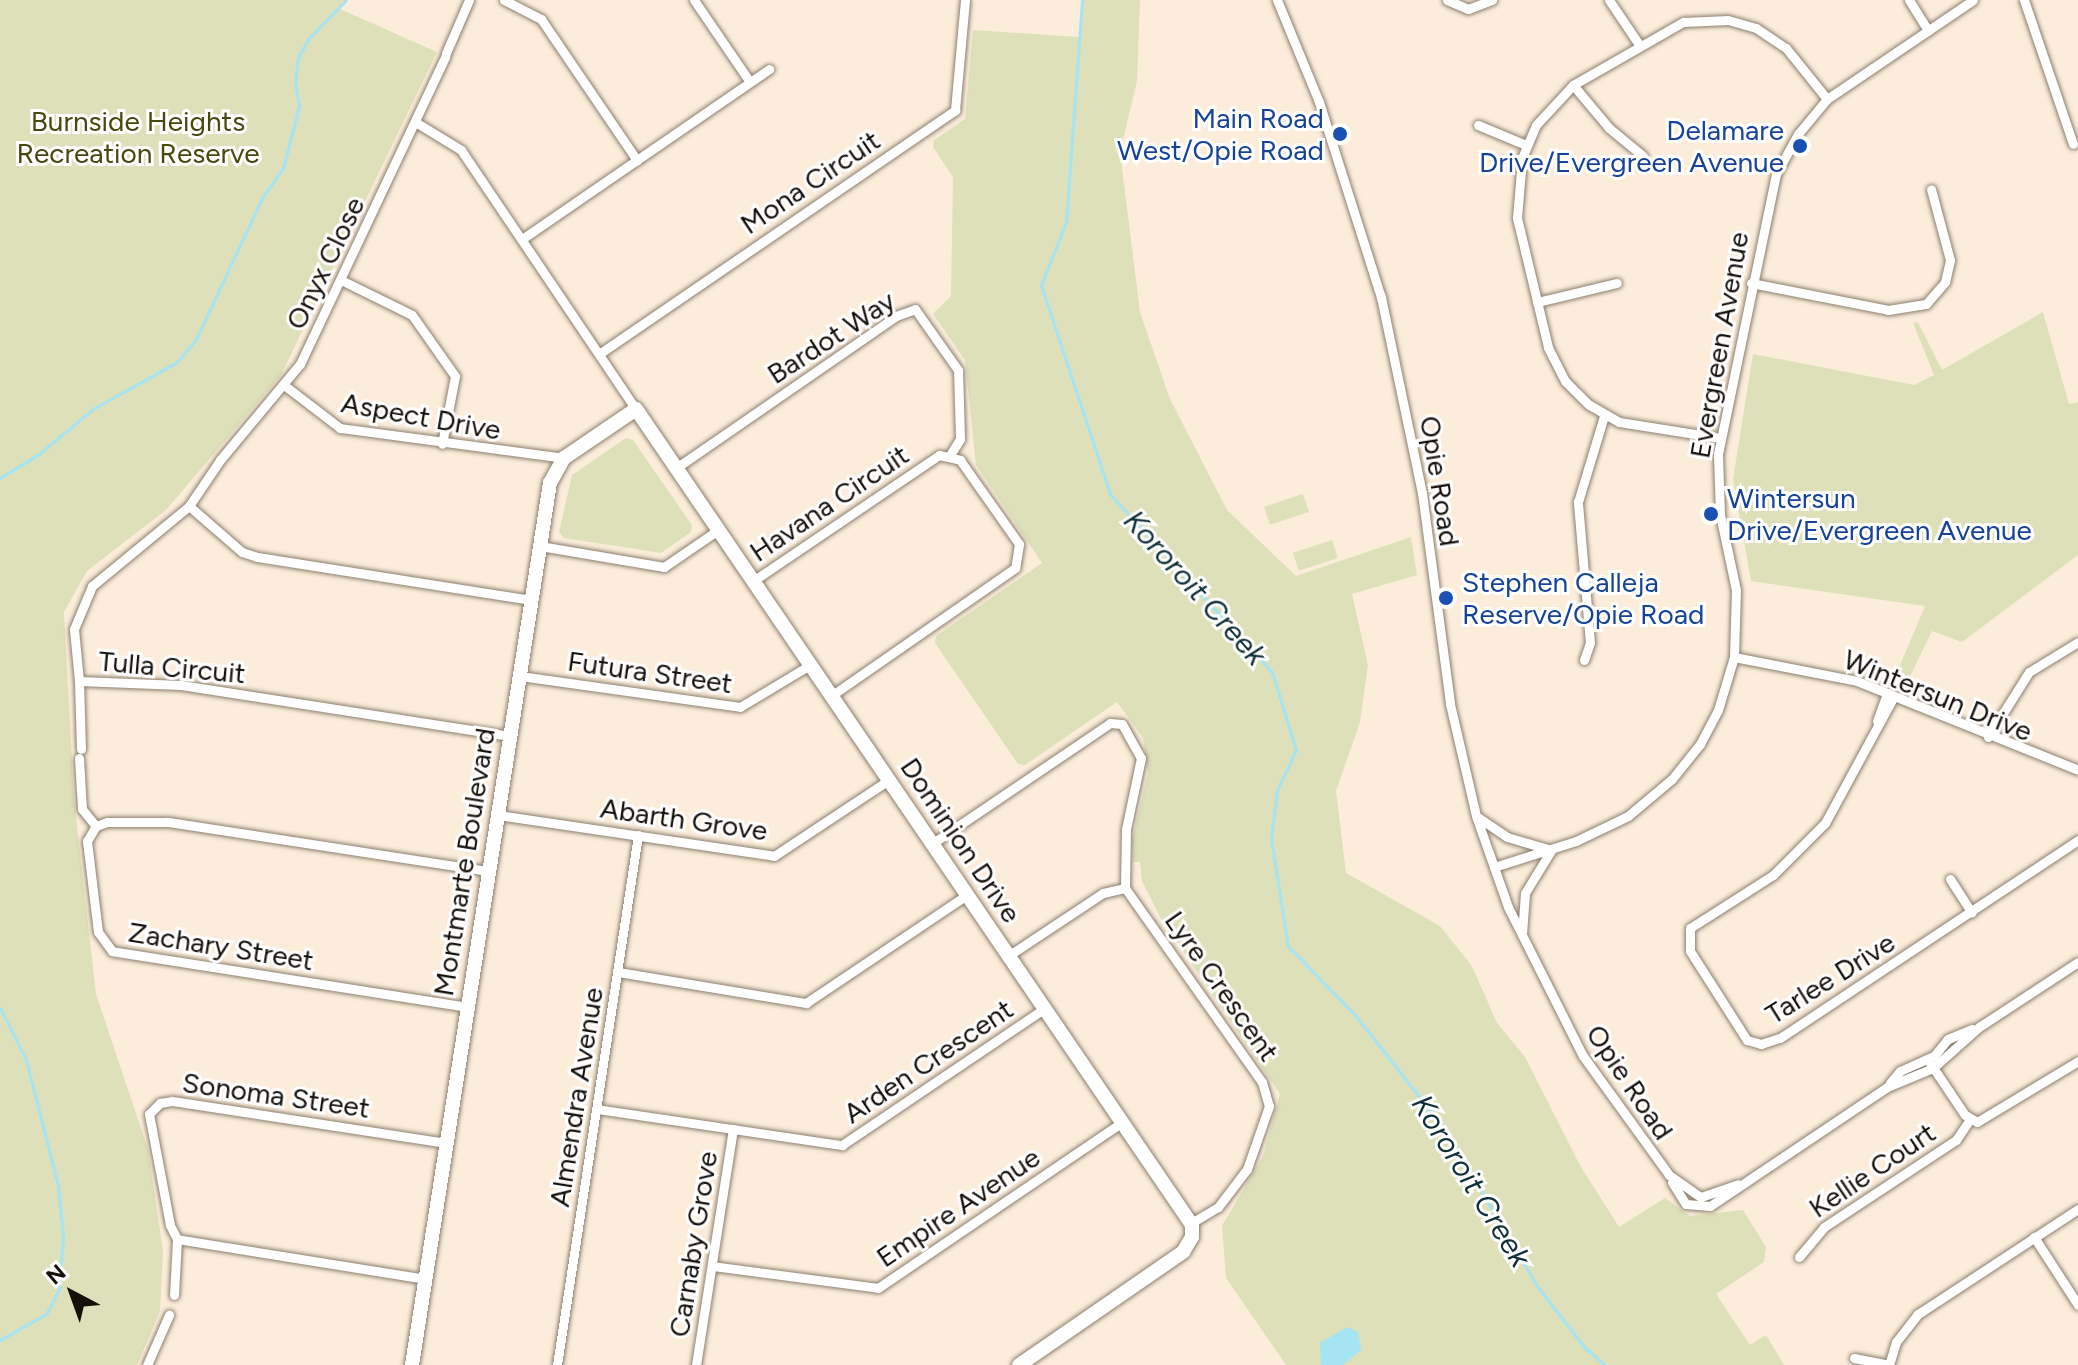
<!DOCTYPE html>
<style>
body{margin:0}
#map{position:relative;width:2078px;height:1365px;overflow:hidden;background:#fceddb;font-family:Figtree,sans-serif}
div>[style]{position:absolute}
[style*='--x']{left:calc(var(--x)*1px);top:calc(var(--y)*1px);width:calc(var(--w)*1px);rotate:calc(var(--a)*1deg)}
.green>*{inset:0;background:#dde0b9;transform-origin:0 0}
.water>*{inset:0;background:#a4e4f3}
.stream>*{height:3px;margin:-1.5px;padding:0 1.5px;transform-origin:1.5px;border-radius:1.5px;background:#a4e4f3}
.roads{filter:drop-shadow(0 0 2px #8c7f6e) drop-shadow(0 0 2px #8c7f6e)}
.street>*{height:9px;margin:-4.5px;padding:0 4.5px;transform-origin:4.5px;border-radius:4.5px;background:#fff}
.secondary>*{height:14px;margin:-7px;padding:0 7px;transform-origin:7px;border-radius:7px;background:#fff}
.dots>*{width:22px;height:22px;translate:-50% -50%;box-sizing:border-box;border:4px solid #fff;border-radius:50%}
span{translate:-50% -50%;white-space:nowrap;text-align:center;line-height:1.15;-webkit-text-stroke:6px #fff;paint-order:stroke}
.transit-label{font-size:28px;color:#164399}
.right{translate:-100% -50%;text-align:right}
.left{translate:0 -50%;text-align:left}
.park-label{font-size:28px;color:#46480d}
.street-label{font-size:28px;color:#15100a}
.water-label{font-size:30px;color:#103037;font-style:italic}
.north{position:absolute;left:32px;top:1253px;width:80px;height:80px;-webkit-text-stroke:6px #fff;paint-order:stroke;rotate:319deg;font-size:22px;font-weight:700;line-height:32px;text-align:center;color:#15100a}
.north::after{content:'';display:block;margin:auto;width:28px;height:36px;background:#15100a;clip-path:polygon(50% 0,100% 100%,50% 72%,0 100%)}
</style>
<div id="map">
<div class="green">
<div style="clip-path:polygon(0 0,346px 0,340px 9px,437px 52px,281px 375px,166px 510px,87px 571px,64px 612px,74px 800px,96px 994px,148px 1149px,163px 1251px,160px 1311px,137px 1365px,0 1365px)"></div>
<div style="clip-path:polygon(1082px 0,1140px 0,1137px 81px,1120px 152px,1140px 312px,1170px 399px,1227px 510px,1296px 576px,1411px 537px,1417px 575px,1352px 594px,1368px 665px,1360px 722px,1336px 791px,1346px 873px,1440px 926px,1472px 966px,1497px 1023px,1525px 1057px,1581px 1167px,1619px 1227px,1665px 1198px,1690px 1216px,1743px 1210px,1766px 1247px,1764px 1262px,1716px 1294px,1750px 1345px,1766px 1335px,1784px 1365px,1286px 1365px,1226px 1278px,1222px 1226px,1263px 1156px,1280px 1094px,1160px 917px,1142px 881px,1140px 862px,1133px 862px,1132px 840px,1148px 773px,1143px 738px,1117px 702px,1025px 765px,1018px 764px,935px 643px,936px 636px,1042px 563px,976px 465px,965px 360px,933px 314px,951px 296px,953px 177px,933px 147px,934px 140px,965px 119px,973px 30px,1079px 37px)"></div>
<div style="clip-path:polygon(2043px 312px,2069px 404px,2078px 402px,2078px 555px,1962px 642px,1932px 631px,1905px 687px,1893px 682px,1925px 606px,1751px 581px,1733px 479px,1753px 354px,1914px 385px,1934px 375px,1913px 323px,1918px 322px,1942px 370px)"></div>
<div style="clip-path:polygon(626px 438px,633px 440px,692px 525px,691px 532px,661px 553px,564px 538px,559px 532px,572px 475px)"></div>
<div style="left:1303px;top:494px;width:19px;height:41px;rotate:72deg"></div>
<div style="left:1332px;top:540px;width:19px;height:41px;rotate:72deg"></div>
</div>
<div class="water">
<div style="clip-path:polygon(1347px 1327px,1358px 1332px,1361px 1350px,1343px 1365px,1321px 1365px,1320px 1343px)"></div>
</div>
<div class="stream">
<div style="--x:1082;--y:0;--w:223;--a:94.1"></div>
<div style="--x:1066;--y:222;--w:68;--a:111.6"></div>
<div style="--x:1041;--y:285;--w:220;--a:71.7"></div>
<div style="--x:1110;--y:494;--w:241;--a:47.7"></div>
<div style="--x:1272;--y:672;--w:82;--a:72.9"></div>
<div style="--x:1296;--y:750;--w:44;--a:115.4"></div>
<div style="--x:1277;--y:790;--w:48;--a:97.1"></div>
<div style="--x:1271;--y:838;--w:109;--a:81.1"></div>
<div style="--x:1288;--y:946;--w:96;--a:45.8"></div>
<div style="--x:1355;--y:1015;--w:149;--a:51.8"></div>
<div style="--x:1447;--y:1132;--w:178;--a:59.7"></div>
<div style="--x:1537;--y:1286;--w:78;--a:52.3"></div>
<div style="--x:1585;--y:1348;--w:26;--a:40"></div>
<div style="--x:0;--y:478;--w:46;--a:-31.6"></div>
<div style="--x:39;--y:454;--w:70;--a:-39.8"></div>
<div style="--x:93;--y:409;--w:96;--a:-29.2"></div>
<div style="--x:177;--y:362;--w:30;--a:-50"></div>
<div style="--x:196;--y:339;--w:156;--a:-64.9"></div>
<div style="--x:262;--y:198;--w:37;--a:-55"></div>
<div style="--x:283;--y:168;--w:64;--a:-75.5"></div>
<div style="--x:299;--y:106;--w:23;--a:-100"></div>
<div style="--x:295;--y:83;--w:25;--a:-83"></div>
<div style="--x:298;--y:58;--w:21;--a:-62"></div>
<div style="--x:308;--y:39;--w:54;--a:-45.7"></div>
<div style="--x:0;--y:1008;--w:58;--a:63.4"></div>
<div style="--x:26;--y:1060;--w:130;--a:75.7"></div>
<div style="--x:58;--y:1186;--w:50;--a:84.3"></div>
<div style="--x:63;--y:1236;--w:53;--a:94.3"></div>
<div style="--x:59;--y:1289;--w:28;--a:117"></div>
<div style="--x:46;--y:1314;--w:53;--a:150.5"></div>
</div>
<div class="roads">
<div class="street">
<div style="--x:504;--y:0;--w:42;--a:27.2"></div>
<div style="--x:541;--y:19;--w:171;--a:55.8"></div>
<div style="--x:694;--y:0;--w:99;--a:55.7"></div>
<div style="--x:1277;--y:0;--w:110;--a:67.6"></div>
<div style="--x:1319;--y:102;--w:205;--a:72.4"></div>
<div style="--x:1381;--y:297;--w:200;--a:78.2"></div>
<div style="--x:1422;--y:493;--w:213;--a:82.4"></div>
<div style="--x:1450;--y:704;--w:115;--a:76.9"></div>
<div style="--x:1476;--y:816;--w:96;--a:70.6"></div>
<div style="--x:1508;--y:907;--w:167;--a:63.3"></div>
<div style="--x:1583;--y:1056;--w:147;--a:54.1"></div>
<div style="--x:1669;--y:1175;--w:39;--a:35"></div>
<div style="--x:1701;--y:1197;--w:39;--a:-19"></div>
<div style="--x:1447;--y:0;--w:23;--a:23"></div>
<div style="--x:1468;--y:9;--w:26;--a:-21"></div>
<div style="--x:1609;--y:0;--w:52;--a:56"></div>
<div style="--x:1909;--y:0;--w:36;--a:58"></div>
<div style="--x:2024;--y:0;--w:152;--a:71.2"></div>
<div style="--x:446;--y:53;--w:58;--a:-66.5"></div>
<div style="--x:1573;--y:85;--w:56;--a:50.1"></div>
<div style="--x:1609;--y:128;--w:44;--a:39.5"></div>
<div style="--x:417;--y:123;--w:52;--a:31.5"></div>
<div style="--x:461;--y:150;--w:313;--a:56"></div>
<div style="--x:1478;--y:125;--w:52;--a:22.6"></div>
<div style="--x:522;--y:239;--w:300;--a:-34.5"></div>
<div style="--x:341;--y:280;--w:79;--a:26.2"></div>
<div style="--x:412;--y:315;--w:75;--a:54.8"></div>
<div style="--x:455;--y:376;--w:69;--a:100.8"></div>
<div style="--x:1751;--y:283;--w:140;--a:11.1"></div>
<div style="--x:1888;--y:310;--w:38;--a:-9"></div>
<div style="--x:1926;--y:304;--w:29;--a:-49"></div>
<div style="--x:1945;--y:282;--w:23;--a:-77"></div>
<div style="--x:1950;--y:260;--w:73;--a:-105"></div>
<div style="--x:1537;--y:302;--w:82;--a:-13.4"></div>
<div style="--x:599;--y:354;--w:432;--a:-34.4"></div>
<div style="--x:955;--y:110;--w:110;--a:-84.8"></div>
<div style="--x:284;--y:385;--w:71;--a:37.5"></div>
<div style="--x:340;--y:428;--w:226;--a:7.6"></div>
<div style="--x:1720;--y:438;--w:102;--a:-171"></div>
<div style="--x:1619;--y:422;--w:34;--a:-150"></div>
<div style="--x:1589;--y:405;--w:34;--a:-135"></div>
<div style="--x:1565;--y:381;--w:38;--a:-117"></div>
<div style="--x:1548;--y:347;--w:133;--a:-103.5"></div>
<div style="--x:1517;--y:218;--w:60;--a:-85.2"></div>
<div style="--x:1522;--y:158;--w:36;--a:-67"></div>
<div style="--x:1536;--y:125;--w:54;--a:-47.2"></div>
<div style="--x:1573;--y:85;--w:127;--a:-29.8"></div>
<div style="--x:1683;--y:22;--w:45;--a:-2.5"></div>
<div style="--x:1728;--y:20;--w:29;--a:16"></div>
<div style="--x:1756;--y:28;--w:36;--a:34"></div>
<div style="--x:1786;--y:48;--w:65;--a:51.2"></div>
<div style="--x:676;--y:468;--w:267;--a:-34.6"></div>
<div style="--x:896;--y:316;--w:20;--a:-20"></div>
<div style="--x:915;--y:309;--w:75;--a:54.8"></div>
<div style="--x:958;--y:370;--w:69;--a:88.3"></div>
<div style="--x:960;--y:439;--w:19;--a:122"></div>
<div style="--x:189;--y:506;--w:55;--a:-56"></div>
<div style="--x:220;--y:460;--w:125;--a:-50.2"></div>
<div style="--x:300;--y:364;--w:340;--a:-64.7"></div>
<div style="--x:540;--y:546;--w:126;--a:9.6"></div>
<div style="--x:664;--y:567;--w:65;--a:-34.4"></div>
<div style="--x:753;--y:581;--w:225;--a:-34.1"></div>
<div style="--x:939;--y:455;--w:22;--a:13"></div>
<div style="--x:960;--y:460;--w:103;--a:54.9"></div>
<div style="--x:1019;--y:544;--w:24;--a:99"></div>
<div style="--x:1015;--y:568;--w:223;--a:145.2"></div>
<div style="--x:1734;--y:657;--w:125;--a:11"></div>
<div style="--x:1857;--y:681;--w:238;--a:21.9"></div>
<div style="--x:1584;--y:660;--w:18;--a:-71"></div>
<div style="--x:1590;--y:643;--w:142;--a:-94.9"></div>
<div style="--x:1578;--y:502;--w:90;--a:-73.2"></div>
<div style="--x:520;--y:676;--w:222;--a:8"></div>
<div style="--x:740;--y:707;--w:82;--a:-31"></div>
<div style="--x:79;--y:681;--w:68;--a:88.3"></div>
<div style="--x:1894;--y:696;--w:145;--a:118.5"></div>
<div style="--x:1825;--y:823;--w:74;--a:135"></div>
<div style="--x:1773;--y:875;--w:98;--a:147.4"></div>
<div style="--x:1690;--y:928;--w:23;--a:90"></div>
<div style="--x:1690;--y:951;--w:106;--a:57.4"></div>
<div style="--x:1747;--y:1040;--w:15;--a:16"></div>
<div style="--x:1761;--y:1044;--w:20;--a:-18"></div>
<div style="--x:1780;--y:1038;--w:358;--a:-33.6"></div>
<div style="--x:1877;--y:721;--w:30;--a:-70"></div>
<div style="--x:510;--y:736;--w:333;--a:-171.2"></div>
<div style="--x:181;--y:685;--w:102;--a:-177.8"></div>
<div style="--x:79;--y:681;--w:52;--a:-95.5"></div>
<div style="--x:74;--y:629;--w:47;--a:-67.3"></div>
<div style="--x:92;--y:586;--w:126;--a:-39.5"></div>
<div style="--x:189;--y:506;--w:70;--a:41"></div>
<div style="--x:242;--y:552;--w:16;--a:18"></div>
<div style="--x:257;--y:557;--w:278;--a:8.9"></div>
<div style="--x:1988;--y:737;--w:77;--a:-57.8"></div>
<div style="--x:2029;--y:672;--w:57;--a:-31.5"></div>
<div style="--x:79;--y:758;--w:51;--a:86.6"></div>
<div style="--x:82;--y:809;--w:22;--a:51"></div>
<div style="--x:498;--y:815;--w:279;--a:8.4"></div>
<div style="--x:774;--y:856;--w:138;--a:-33.5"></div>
<div style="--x:1479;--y:818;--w:34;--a:34"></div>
<div style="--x:1507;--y:837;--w:43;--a:16.3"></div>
<div style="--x:933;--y:843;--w:214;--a:-34.1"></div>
<div style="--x:1110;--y:723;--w:12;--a:5"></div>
<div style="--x:1122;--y:724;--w:39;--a:61"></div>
<div style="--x:1141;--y:758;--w:73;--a:101.9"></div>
<div style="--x:1126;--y:829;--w:59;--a:91"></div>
<div style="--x:1494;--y:867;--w:86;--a:-17.6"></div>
<div style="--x:1576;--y:841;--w:58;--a:-25.7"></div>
<div style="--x:1628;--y:816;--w:57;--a:-40.1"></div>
<div style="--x:1672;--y:779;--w:45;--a:-51.3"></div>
<div style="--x:1700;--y:744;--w:38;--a:-62"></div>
<div style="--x:1718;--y:710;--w:55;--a:-73.2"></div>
<div style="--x:1734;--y:657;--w:67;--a:-88.3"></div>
<div style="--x:1736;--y:590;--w:77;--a:-102"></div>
<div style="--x:1720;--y:515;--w:61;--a:-91.9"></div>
<div style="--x:1718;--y:454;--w:286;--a:-78.3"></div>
<div style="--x:1776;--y:174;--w:46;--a:-61.2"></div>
<div style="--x:1798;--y:134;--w:45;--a:-50.4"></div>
<div style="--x:1827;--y:99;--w:176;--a:-34.1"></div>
<div style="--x:1950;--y:879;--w:40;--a:57.1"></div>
<div style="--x:1522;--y:934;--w:41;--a:-85.8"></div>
<div style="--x:1525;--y:893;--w:52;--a:-58.5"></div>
<div style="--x:1008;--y:956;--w:114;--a:-33.6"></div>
<div style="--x:1103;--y:893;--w:23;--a:-13"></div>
<div style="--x:1125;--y:888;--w:237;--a:54.8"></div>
<div style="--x:1262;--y:1082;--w:25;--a:74"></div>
<div style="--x:1269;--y:1106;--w:67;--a:109.2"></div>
<div style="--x:1247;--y:1169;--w:48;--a:127.3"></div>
<div style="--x:1218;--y:1207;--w:31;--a:149"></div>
<div style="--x:618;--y:972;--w:191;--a:9.4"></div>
<div style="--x:806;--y:1003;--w:194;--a:-33.9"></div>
<div style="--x:468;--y:1007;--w:360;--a:-171.1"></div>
<div style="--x:112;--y:951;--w:24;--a:-126"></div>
<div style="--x:98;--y:932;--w:92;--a:-96.9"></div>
<div style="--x:87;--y:841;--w:17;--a:-59"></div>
<div style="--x:96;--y:826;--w:12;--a:-20"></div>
<div style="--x:107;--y:822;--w:61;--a:0"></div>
<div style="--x:168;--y:822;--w:325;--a:8.7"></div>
<div style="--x:1928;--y:1060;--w:66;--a:56.1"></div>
<div style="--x:1965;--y:1115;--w:14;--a:30"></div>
<div style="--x:1977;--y:1122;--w:118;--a:-31.1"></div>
<div style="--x:1890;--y:1083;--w:16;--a:-50"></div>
<div style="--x:1900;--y:1071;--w:37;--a:-24"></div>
<div style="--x:1934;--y:1056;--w:22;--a:-51"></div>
<div style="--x:1948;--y:1039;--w:26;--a:-23"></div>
<div style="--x:597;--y:1109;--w:248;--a:8.4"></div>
<div style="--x:842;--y:1145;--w:244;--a:-34"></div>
<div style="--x:1672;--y:1182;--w:26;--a:58"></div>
<div style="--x:1686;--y:1204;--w:24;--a:5"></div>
<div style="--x:1710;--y:1206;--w:213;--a:-33.9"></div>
<div style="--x:1887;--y:1087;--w:50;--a:-22.4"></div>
<div style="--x:1933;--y:1068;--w:62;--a:-41.7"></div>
<div style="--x:1979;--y:1027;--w:118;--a:-33.3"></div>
<div style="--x:2034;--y:1237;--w:81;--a:57.1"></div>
<div style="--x:1799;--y:1257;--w:39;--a:-50"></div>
<div style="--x:1824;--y:1227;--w:158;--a:-33.4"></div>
<div style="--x:1956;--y:1140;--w:25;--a:-56"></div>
<div style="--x:712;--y:1266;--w:167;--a:7.5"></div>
<div style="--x:878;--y:1288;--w:295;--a:-34.2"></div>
<div style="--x:426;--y:1279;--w:252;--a:-170.9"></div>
<div style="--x:177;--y:1239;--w:16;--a:-117"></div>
<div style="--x:170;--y:1225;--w:113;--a:-100.7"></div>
<div style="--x:149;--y:1114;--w:16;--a:-45"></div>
<div style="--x:160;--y:1103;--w:12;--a:-9"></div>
<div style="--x:172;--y:1101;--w:278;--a:8.7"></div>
<div style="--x:174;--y:1295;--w:56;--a:-86.9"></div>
<div style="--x:1854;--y:1358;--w:36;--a:11"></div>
<div style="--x:147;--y:1365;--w:55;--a:-66.3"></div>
<div style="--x:557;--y:1365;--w:536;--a:-81.31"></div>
<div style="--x:696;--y:1365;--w:239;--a:-81.1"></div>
<div style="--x:1889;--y:1365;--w:24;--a:-73"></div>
<div style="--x:1896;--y:1342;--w:36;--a:-52"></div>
<div style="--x:1918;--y:1314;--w:191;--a:-33.3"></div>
</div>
<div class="secondary">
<div style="--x:412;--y:1365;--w:893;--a:-81.11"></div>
<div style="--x:550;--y:483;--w:29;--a:-61"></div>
<div style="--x:564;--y:458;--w:87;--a:-34.2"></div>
<div style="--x:636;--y:409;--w:987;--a:55.73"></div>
<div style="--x:1192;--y:1225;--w:12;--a:90"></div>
<div style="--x:1192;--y:1237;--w:17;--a:121"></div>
<div style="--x:1183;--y:1252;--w:199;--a:145.4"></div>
</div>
</div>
<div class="dots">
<div style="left:1340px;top:134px;background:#1a4fb4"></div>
<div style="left:1800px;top:146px;background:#1a4fb4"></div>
<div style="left:1711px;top:514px;background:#1a4fb4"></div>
<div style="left:1446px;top:598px;background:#1a4fb4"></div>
</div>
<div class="transit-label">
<span class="right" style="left:1324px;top:134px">Main Road<br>West/Opie Road</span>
<span class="right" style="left:1784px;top:146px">Delamare<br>Drive/Evergreen Avenue</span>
<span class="left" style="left:1727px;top:514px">Wintersun<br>Drive/Evergreen Avenue</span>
<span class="left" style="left:1462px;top:598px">Stephen Calleja<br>Reserve/Opie Road</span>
</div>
<div class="park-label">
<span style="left:138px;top:137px">Burnside Heights<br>Recreation Reserve</span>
</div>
<div class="street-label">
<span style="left:810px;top:182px;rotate:-34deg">Mona Circuit</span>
<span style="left:325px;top:263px;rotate:-64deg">Onyx Close</span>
<span style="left:831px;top:337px;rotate:-33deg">Bardot Way</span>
<span style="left:1719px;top:345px;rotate:-80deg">Evergreen Avenue</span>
<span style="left:421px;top:416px;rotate:10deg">Aspect Drive</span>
<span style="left:1440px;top:481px;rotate:81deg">Opie Road</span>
<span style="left:829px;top:503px;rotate:-34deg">Havana Circuit</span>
<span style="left:172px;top:667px;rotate:5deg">Tulla Circuit</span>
<span style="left:650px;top:672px;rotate:8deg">Futura Street</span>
<span style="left:1938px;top:695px;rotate:22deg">Wintersun Drive</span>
<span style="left:684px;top:819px;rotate:8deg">Abarth Grove</span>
<span style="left:961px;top:840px;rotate:56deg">Dominion Drive</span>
<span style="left:464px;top:862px;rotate:-81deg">Montmarte Boulevard</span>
<span style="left:221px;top:946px;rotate:9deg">Zachary Street</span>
<span style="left:1830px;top:978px;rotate:-32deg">Tarlee Drive</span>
<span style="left:1222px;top:986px;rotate:55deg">Lyre Crescent</span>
<span style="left:928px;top:1061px;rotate:-34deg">Arden Crescent</span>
<span style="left:1630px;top:1082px;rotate:56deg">Opie Road</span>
<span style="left:276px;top:1095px;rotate:8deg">Sonoma Street</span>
<span style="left:576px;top:1097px;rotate:-81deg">Almendra Avenue</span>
<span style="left:1872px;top:1170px;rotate:-34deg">Kellie Court</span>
<span style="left:958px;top:1207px;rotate:-34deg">Empire Avenue</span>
<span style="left:693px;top:1244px;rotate:-81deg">Carnaby Grove</span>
</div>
<div class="water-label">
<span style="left:1195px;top:588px;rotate:48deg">Kororoit Creek</span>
<span style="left:1471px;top:1181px;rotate:58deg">Kororoit Creek</span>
</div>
<div class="north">N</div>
</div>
